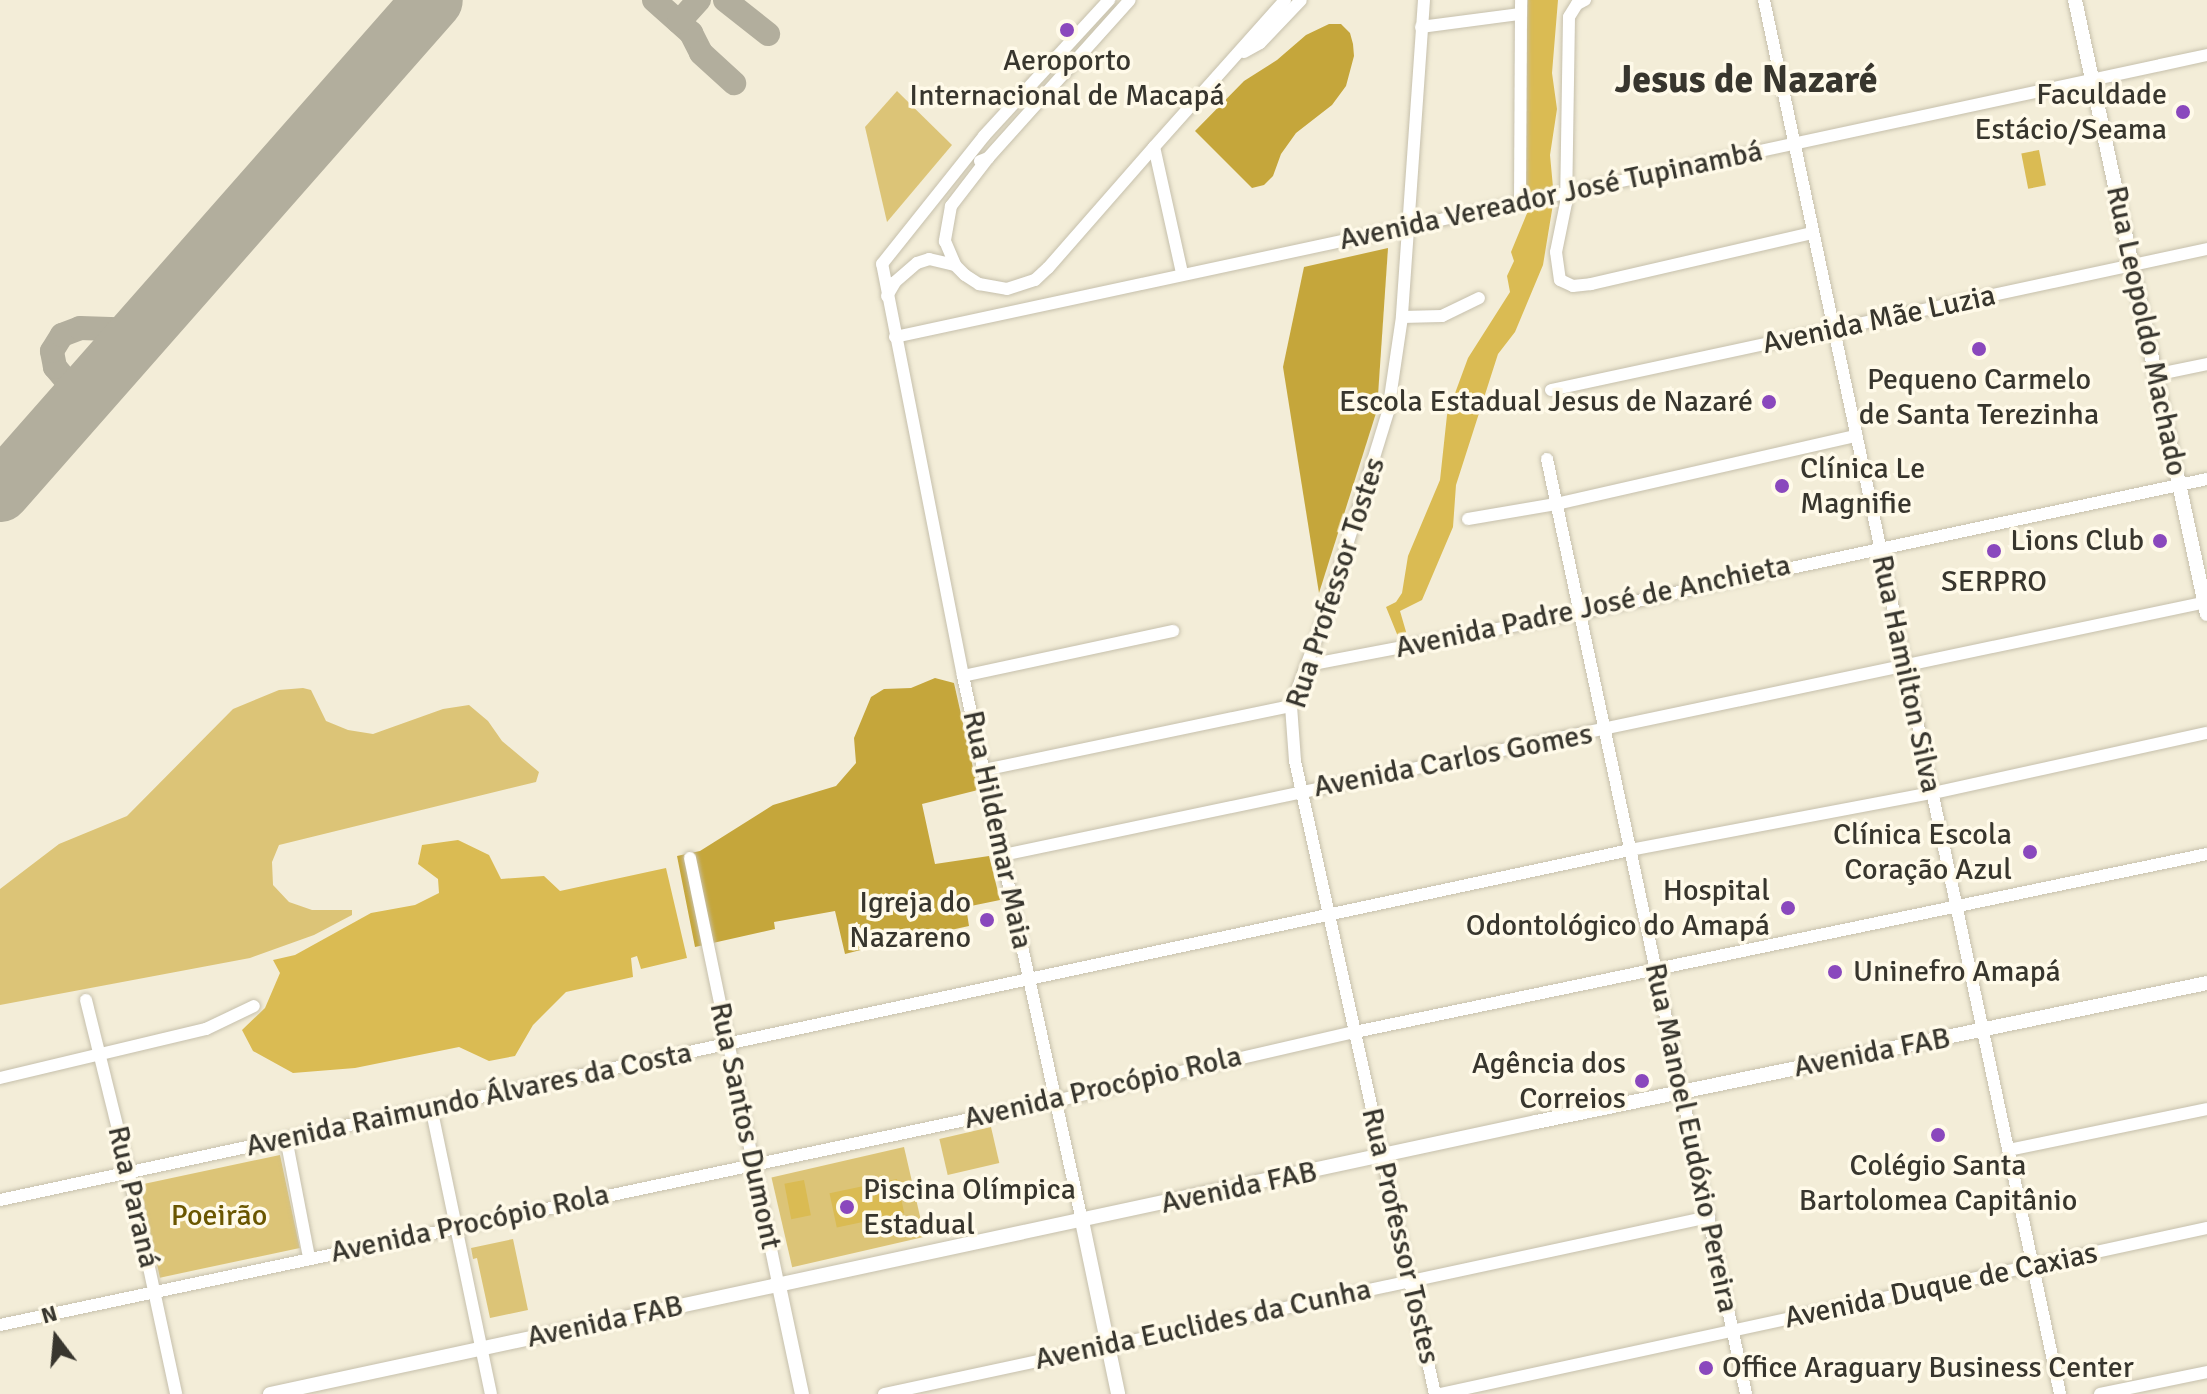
<!DOCTYPE html>
<meta charset="utf-8">
<style>
body{margin:0}
#map{position:relative;width:2207px;height:1394px;overflow:hidden;background:#f3edd8;font-family:Signika,sans-serif}
div>[style]{position:absolute}
[style*='--x']{left:calc(var(--x)*1px);top:calc(var(--y)*1px);width:calc(var(--w)*1px);rotate:calc(var(--a)*1deg)}
.green>*{inset:0;background:#dcc477;transform-origin:0 0}
.forest>*{inset:0;background:#c5a63b}
.water>*{inset:0;background:#dabb53;transform-origin:0 0}
.taxiway>*{height:24px;margin:-12px;padding:0 12px;transform-origin:12px;border-radius:12px;background:#b2ae9d}
.runway>*{height:60px;margin:-30px;padding:0 30px;transform-origin:30px;border-radius:30px;background:#b2ae9d}
.roads{filter:drop-shadow(0 0 2px #c6c0ac) drop-shadow(0 0 2px #c6c0ac)}
.minor>*{height:12px;margin:-6px;padding:0 6px;transform-origin:6px;border-radius:6px;background:#fff}
.major>*{height:14px;margin:-7px;padding:0 7px;transform-origin:7px;border-radius:7px;background:#fff}
.dots>*{width:22px;height:22px;translate:-50% -50%;box-sizing:border-box;border:4px solid #fffae9;border-radius:50%}
span{translate:-50% -50%;white-space:nowrap;text-align:center;line-height:1.15;-webkit-text-stroke:7px #fffae9;paint-order:stroke}
.poi-label{font-size:30px;color:#38362e}
.right{translate:-100% -50%;text-align:right}
.left{translate:0 -50%;text-align:left}
.street-label{font-size:30px;color:#38362e}
.park-label{font-size:30px;color:#6a5600}
.district-label{font-size:38px;color:#38362e;font-weight:700}
.north{position:absolute;left:16px;top:1298px;width:80px;height:80px;-webkit-text-stroke:6px #fffae9;paint-order:stroke;rotate:344deg;font-size:22px;font-weight:700;line-height:32px;text-align:center;color:#38362e}
.north::after{content:'';display:block;margin:auto;width:28px;height:36px;background:#38362e;clip-path:polygon(50% 0,100% 100%,50% 72%,0 100%)}
</style>
<div id="map">
<div class="green">
<div style="clip-path:polygon(897px 91px,952px 145px,887px 222px,865px 127px)"></div>
<div style="clip-path:polygon(303px 688px,311px 690px,326px 721px,348px 730px,373px 734px,443px 709px,469px 705px,488px 721px,502px 741px,539px 772px,536px 782px,279px 845px,272px 862px,273px 885px,289px 902px,312px 910px,352px 910px,352px 915px,314px 935px,250px 958px,0 1005px,0 889px,59px 844px,127px 816px,233px 709px,279px 690px)"></div>
<div style="left:991px;top:1127px;width:37px;height:53px;rotate:77deg"></div>
<div style="left:904px;top:1147px;width:92px;height:136px;rotate:77deg"></div>
<div style="left:280px;top:1155px;width:95px;height:143px;rotate:78deg"></div>
<div style="clip-path:polygon(513px 1239px,528px 1310px,490px 1318px,477px 1258px,473px 1259px,471px 1248px)"></div>
</div>
<div class="forest">
<div style="clip-path:polygon(1329px 24px,1341px 24px,1350px 33px,1353px 44px,1354px 56px,1346px 86px,1332px 105px,1296px 133px,1281px 154px,1273px 176px,1264px 185px,1252px 188px,1195px 131px,1244px 81px,1277px 60px,1306px 35px)"></div>
<div style="clip-path:polygon(1388px 248px,1377px 410px,1319px 593px,1283px 367px,1304px 267px)"></div>
<div style="clip-path:polygon(935px 678px,954px 683px,978px 790px,922px 804px,935px 864px,989px 856px,1000px 900px,966px 907px,969px 926px,914px 938px,910px 928px,882px 933px,884px 944px,845px 954px,835px 911px,774px 922px,775px 929px,695px 947px,677px 856px,700px 851px,773px 805px,836px 786px,856px 763px,854px 738px,871px 697px,884px 689px,911px 688px)"></div>
</div>
<div class="water">
<div style="clip-path:polygon(1528px 0,1558px 0,1552px 73px,1557px 109px,1550px 155px,1554px 198px,1543px 265px,1515px 332px,1498px 354px,1456px 485px,1453px 527px,1422px 600px,1400px 611px,1409px 642px,1401px 644px,1386px 607px,1396px 602px,1402px 593px,1408px 556px,1440px 480px,1447px 415px,1468px 358px,1510px 292px,1507px 276px,1514px 261px,1511px 252px,1530px 206px,1522px 165px)"></div>
<div style="left:2039px;top:150px;width:36px;height:18px;rotate:79deg"></div>
<div style="clip-path:polygon(458px 840px,489px 855px,501px 879px,544px 876px,560px 891px,666px 868px,687px 958px,641px 969px,637px 956px,631px 958px,633px 977px,566px 992px,533px 1025px,515px 1056px,489px 1061px,459px 1047px,355px 1068px,293px 1073px,253px 1051px,242px 1030px,265px 1008px,280px 973px,273px 960px,295px 955px,371px 913px,415px 905px,439px 893px,438px 879px,418px 864px,422px 845px)"></div>
<div style="left:897px;top:1179px;width:35px;height:69px;rotate:78deg"></div>
<div style="left:804px;top:1180px;width:36px;height:20px;rotate:79deg"></div>
</div>
<div class="taxiway">
<div style="--x:654;--y:0;--w:50;--a:41.7"></div>
<div style="--x:691;--y:33;--w:22;--a:63"></div>
<div style="--x:701;--y:53;--w:45;--a:42.3"></div>
<div style="--x:725;--y:0;--w:55;--a:38.3"></div>
<div style="--x:679;--y:22;--w:30;--a:-48"></div>
<div style="--x:82;--y:399;--w:42;--a:-130.2"></div>
<div style="--x:55;--y:367;--w:16;--a:-101"></div>
<div style="--x:52;--y:351;--w:19;--a:-58"></div>
<div style="--x:62;--y:335;--w:19;--a:-21"></div>
<div style="--x:80;--y:328;--w:38;--a:2"></div>
<div style="--x:118;--y:329;--w:45;--a:-23.7"></div>
</div>
<div class="runway">
<div style="--x:0;--y:492;--w:655;--a:-48.65"></div>
</div>
<div class="roads">
<div class="minor">
<div style="--x:1424;--y:0;--w:318;--a:94"></div>
<div style="--x:1402;--y:317;--w:96;--a:98.4"></div>
<div style="--x:1388;--y:412;--w:210;--a:107.1"></div>
<div style="--x:1326;--y:613;--w:99;--a:110.6"></div>
<div style="--x:1291;--y:706;--w:55;--a:85.8"></div>
<div style="--x:1295;--y:761;--w:648;--a:77.53"></div>
<div style="--x:1585;--y:0;--w:9;--a:153"></div>
<div style="--x:1577;--y:4;--w:15;--a:122"></div>
<div style="--x:1569;--y:17;--w:186;--a:90.9"></div>
<div style="--x:1566;--y:203;--w:50;--a:101.5"></div>
<div style="--x:1556;--y:252;--w:28;--a:82"></div>
<div style="--x:1560;--y:280;--w:14;--a:25"></div>
<div style="--x:1573;--y:286;--w:18;--a:-6"></div>
<div style="--x:1591;--y:284;--w:227;--a:-13"></div>
<div style="--x:1764;--y:0;--w:1425;--a:78.01"></div>
<div style="--x:1421;--y:27;--w:100;--a:-7.5"></div>
<div style="--x:1244;--y:52;--w:18;--a:-29"></div>
<div style="--x:1260;--y:43;--w:59;--a:-46.4"></div>
<div style="--x:988;--y:158;--w:61;--a:127.6"></div>
<div style="--x:951;--y:206;--w:36;--a:100"></div>
<div style="--x:945;--y:241;--w:26;--a:67"></div>
<div style="--x:955;--y:265;--w:14;--a:45"></div>
<div style="--x:965;--y:275;--w:17;--a:33"></div>
<div style="--x:979;--y:284;--w:28;--a:10"></div>
<div style="--x:1007;--y:289;--w:29;--a:-18"></div>
<div style="--x:1035;--y:280;--w:18;--a:-43"></div>
<div style="--x:1048;--y:268;--w:161;--a:-48.8"></div>
<div style="--x:980;--y:161;--w:9;--a:-21"></div>
<div style="--x:988;--y:158;--w:212;--a:-48.1"></div>
<div style="--x:1520;--y:202;--w:202;--a:-89.7"></div>
<div style="--x:1182;--y:273;--w:129;--a:-102.5"></div>
<div style="--x:1154;--y:147;--w:197;--a:-48.3"></div>
<div style="--x:887;--y:296;--w:16;--a:-60"></div>
<div style="--x:895;--y:282;--w:29;--a:-41"></div>
<div style="--x:917;--y:263;--w:13;--a:-18"></div>
<div style="--x:929;--y:259;--w:27;--a:13"></div>
<div style="--x:1402;--y:317;--w:40;--a:-1.4"></div>
<div style="--x:1442;--y:316;--w:41;--a:-25.9"></div>
<div style="--x:895;--y:337;--w:1342;--a:-12.13"></div>
<div style="--x:2154;--y:375;--w:54;--a:-11.7"></div>
<div style="--x:1551;--y:390;--w:671;--a:-12.13"></div>
<div style="--x:1547;--y:459;--w:956;--a:77.98"></div>
<div style="--x:1468;--y:519;--w:89;--a:-9.7"></div>
<div style="--x:1556;--y:504;--w:308;--a:-12.8"></div>
<div style="--x:1308;--y:665;--w:278;--a:-10.8"></div>
<div style="--x:1581;--y:613;--w:640;--a:-12.08"></div>
<div style="--x:963;--y:676;--w:215;--a:-12.1"></div>
<div style="--x:984;--y:770;--w:314;--a:-11.8"></div>
<div style="--x:1003;--y:855;--w:1230;--a:-11.87"></div>
<div style="--x:690;--y:858;--w:437;--a:78.3"></div>
<div style="--x:86;--y:1000;--w:179;--a:76.1"></div>
<div style="--x:129;--y:1174;--w:225;--a:77.9"></div>
<div style="--x:0;--y:1078;--w:212;--a:-13.4"></div>
<div style="--x:206;--y:1029;--w:53;--a:-25.6"></div>
<div style="--x:431;--y:1107;--w:293;--a:78.2"></div>
<div style="--x:286;--y:1138;--w:122;--a:79.1"></div>
<div style="--x:2009;--y:1150;--w:202;--a:-11.7"></div>
<div style="--x:0;--y:1200;--w:1667;--a:-12.12"></div>
<div style="--x:1630;--y:850;--w:308;--a:-10.7"></div>
<div style="--x:1933;--y:793;--w:280;--a:-12.4"></div>
<div style="--x:1082;--y:1221;--w:558;--a:-102.32"></div>
<div style="--x:963;--y:676;--w:420;--a:-101.1"></div>
<div style="--x:882;--y:264;--w:164;--a:-51.4"></div>
<div style="--x:984;--y:136;--w:185;--a:-47.4"></div>
<div style="--x:0;--y:1325;--w:1079;--a:-11.99"></div>
<div style="--x:1055;--y:1101;--w:308;--a:-13"></div>
<div style="--x:1355;--y:1032;--w:870;--a:-11.8"></div>
<div style="--x:884;--y:1394;--w:844;--a:-12.11"></div>
<div style="--x:1440;--y:1394;--w:785;--a:-12.21"></div>
<div style="--x:2100;--y:1394;--w:109;--a:-11.6"></div>
</div>
<div class="major">
<div style="--x:2075;--y:0;--w:628;--a:77.87"></div>
<div style="--x:1082;--y:1221;--w:177;--a:78.2"></div>
<div style="--x:779;--y:1286;--w:110;--a:78"></div>
<div style="--x:270;--y:1394;--w:1295;--a:-12.13"></div>
<div style="--x:1536;--y:1122;--w:685;--a:-11.7"></div>
</div>
</div>
<div class="dots">
<div style="left:1067px;top:30px;background:#8a48bd"></div>
<div style="left:2183px;top:112px;background:#8a48bd"></div>
<div style="left:1979px;top:349px;background:#8a48bd"></div>
<div style="left:1769px;top:402px;background:#8a48bd"></div>
<div style="left:1782px;top:486px;background:#8a48bd"></div>
<div style="left:2160px;top:541px;background:#8a48bd"></div>
<div style="left:1994px;top:551px;background:#8a48bd"></div>
<div style="left:2030px;top:852px;background:#8a48bd"></div>
<div style="left:1788px;top:908px;background:#8a48bd"></div>
<div style="left:987px;top:920px;background:#8a48bd"></div>
<div style="left:1835px;top:972px;background:#8a48bd"></div>
<div style="left:1642px;top:1081px;background:#8a48bd"></div>
<div style="left:1938px;top:1135px;background:#8a48bd"></div>
<div style="left:847px;top:1207px;background:#8a48bd"></div>
<div style="left:1706px;top:1368px;background:#8a48bd"></div>
</div>
<div class="poi-label">
<span style="left:1067px;top:78px">Aeroporto<br>Internacional de Macapá</span>
<span class="right" style="left:2167px;top:112px">Faculdade<br>Estácio/Seama</span>
<span style="left:1979px;top:397px">Pequeno Carmelo<br>de Santa Terezinha</span>
<span class="right" style="left:1753px;top:402px">Escola Estadual Jesus de Nazaré</span>
<span class="left" style="left:1800px;top:486px">Clínica Le<br>Magnifie</span>
<span class="right" style="left:2144px;top:541px">Lions Club</span>
<span style="left:1994px;top:582px">SERPRO</span>
<span class="right" style="left:2012px;top:852px">Clínica Escola<br>Coração Azul</span>
<span class="right" style="left:1770px;top:908px">Hospital<br>Odontológico do Amapá</span>
<span class="right" style="left:971px;top:920px">Igreja do<br>Nazareno</span>
<span class="left" style="left:1853px;top:972px">Uninefro Amapá</span>
<span class="right" style="left:1626px;top:1081px">Agência dos<br>Correios</span>
<span style="left:1938px;top:1183px">Colégio Santa<br>Bartolomea Capitânio</span>
<span class="left" style="left:863px;top:1207px">Piscina Olímpica<br>Estadual</span>
<span class="left" style="left:1722px;top:1368px">Office Araguary Business Center</span>
</div>
<div class="street-label">
<span style="left:1551px;top:196px;rotate:-12deg">Avenida Vereador José Tupinambá</span>
<span style="left:1879px;top:320px;rotate:-12deg">Avenida Mãe Luzia</span>
<span style="left:2146px;top:331px;rotate:78deg">Rua Leopoldo Machado</span>
<span style="left:1336px;top:583px;rotate:-72deg">Rua Professor Tostes</span>
<span style="left:1593px;top:607px;rotate:-12deg">Avenida Padre José de Anchieta</span>
<span style="left:1906px;top:674px;rotate:78deg">Rua Hamilton Silva</span>
<span style="left:1453px;top:761px;rotate:-11deg">Avenida Carlos Gomes</span>
<span style="left:997px;top:830px;rotate:78deg">Rua Hildemar Maia</span>
<span style="left:1872px;top:1053px;rotate:-11deg">Avenida FAB</span>
<span style="left:1103px;top:1088px;rotate:-13deg">Avenida Procópio Rola</span>
<span style="left:469px;top:1100px;rotate:-12deg">Avenida Raimundo Álvares da Costa</span>
<span style="left:745px;top:1126px;rotate:78deg">Rua Santos Dumont</span>
<span style="left:1691px;top:1138px;rotate:78deg">Rua Manoel Eudóxio Pereira</span>
<span style="left:1239px;top:1188px;rotate:-12deg">Avenida FAB</span>
<span style="left:133px;top:1197px;rotate:77deg">Rua Paraná</span>
<span style="left:470px;top:1224px;rotate:-12deg">Avenida Procópio Rola</span>
<span style="left:1400px;top:1236px;rotate:77deg">Rua Professor Tostes</span>
<span style="left:1941px;top:1286px;rotate:-12deg">Avenida Duque de Caxias</span>
<span style="left:605px;top:1322px;rotate:-12deg">Avenida FAB</span>
<span style="left:1203px;top:1325px;rotate:-12deg">Avenida Euclides da Cunha</span>
</div>
<div class="park-label">
<span style="left:219px;top:1216px">Poeirão</span>
</div>
<div class="district-label">
<span style="left:1746px;top:80px">Jesus de Nazaré</span>
</div>
<div class="north">N</div>
</div>
